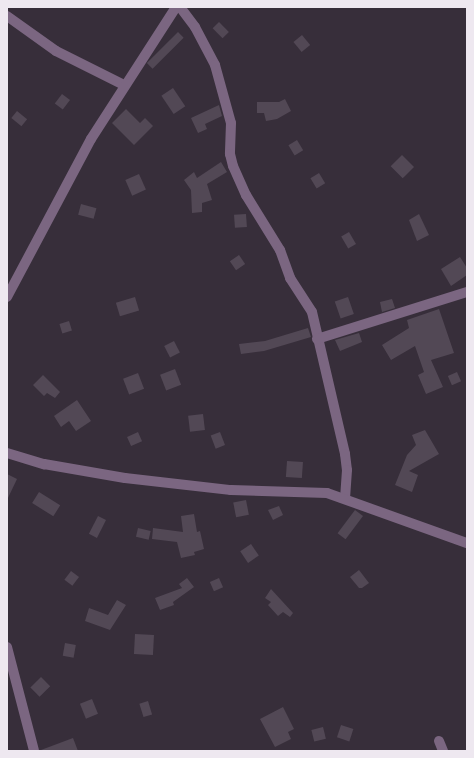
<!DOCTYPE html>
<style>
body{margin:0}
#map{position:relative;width:474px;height:758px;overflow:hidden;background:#372e3a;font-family:Rubik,sans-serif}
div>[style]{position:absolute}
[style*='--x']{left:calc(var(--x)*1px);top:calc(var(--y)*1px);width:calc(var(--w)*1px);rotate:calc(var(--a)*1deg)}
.building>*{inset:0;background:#524855;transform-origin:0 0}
.street>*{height:10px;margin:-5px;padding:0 5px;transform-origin:5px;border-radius:5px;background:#7b6681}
span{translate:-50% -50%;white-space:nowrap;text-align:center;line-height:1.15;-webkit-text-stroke:4px #1c181d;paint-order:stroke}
.frame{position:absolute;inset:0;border:8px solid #eee8f0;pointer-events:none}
</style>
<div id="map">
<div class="building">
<div style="left:219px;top:22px;width:14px;height:9px;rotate:45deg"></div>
<div style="left:178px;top:32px;width:8px;height:44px;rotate:45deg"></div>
<div style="left:302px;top:35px;width:13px;height:11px;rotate:51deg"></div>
<div style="left:173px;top:88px;width:22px;height:14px;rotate:56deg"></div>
<div style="left:62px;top:94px;width:10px;height:12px;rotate:37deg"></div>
<div style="clip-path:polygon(285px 99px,291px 111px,277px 119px,266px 121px,264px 113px,257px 113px,257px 102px,279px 102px)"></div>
<div style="clip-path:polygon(219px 105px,222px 116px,205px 124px,207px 129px,198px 133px,191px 118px)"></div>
<div style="clip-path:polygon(126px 109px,140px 123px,145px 118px,153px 126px,134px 145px,112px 123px)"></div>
<div style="left:17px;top:111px;width:13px;height:9px;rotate:39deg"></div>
<div style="left:297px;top:140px;width:12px;height:10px;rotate:59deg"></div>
<div style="left:402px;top:155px;width:17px;height:16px;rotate:45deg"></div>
<div style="clip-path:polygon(221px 162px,227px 172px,207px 184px,212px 200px,202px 203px,202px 212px,192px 213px,191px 190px,184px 180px,194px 172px,197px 178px)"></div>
<div style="left:319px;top:173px;width:12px;height:10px;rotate:59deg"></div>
<div style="left:139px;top:174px;width:17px;height:15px;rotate:66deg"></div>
<div style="left:81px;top:204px;width:16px;height:11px;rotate:15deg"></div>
<div style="left:246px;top:214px;width:13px;height:12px;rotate:86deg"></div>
<div style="clip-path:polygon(419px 214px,429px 235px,417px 241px,409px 220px)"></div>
<div style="left:349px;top:232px;width:14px;height:9px;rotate:60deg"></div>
<div style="left:239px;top:255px;width:11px;height:11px;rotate:56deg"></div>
<div style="clip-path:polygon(460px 257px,467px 268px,467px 275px,451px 286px,441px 269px)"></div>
<div style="left:135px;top:297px;width:14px;height:20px;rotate:73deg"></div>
<div style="left:348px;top:297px;width:18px;height:14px;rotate:71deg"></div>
<div style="clip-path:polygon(392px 299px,395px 308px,382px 312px,380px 302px)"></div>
<div style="clip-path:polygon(439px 309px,454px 353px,431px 360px,443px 387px,426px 394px,418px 375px,424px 372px,415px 346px,391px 360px,382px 345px,409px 328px,407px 320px)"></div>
<div style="left:69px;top:321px;width:10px;height:10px;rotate:73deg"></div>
<div style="clip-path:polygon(308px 328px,311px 337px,264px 351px,241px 354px,239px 344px,265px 341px)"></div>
<div style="clip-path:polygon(359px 333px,362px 342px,340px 351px,335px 340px)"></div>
<div style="left:174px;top:341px;width:13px;height:11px;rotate:63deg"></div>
<div style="left:175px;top:369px;width:17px;height:16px;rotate:69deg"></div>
<div style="left:457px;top:372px;width:10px;height:10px;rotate:66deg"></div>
<div style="left:138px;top:373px;width:17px;height:16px;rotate:69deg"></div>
<div style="clip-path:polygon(43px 375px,60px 392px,55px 398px,47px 393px,44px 396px,33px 385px)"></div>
<div style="clip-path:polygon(77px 400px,91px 421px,76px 431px,69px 421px,61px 427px,54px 416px)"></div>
<div style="left:203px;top:414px;width:16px;height:15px;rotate:83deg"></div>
<div style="clip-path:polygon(425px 430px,439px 454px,409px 471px,418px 475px,412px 492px,395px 485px,407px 455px,416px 445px,412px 435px)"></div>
<div style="left:138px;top:432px;width:10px;height:12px;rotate:66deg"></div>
<div style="left:220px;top:432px;width:14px;height:10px;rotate:69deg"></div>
<div style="left:287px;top:461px;width:16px;height:16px;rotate:4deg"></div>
<div style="clip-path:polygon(7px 474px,17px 479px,7px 500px)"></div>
<div style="left:39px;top:492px;width:25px;height:13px;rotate:32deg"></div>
<div style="left:246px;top:500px;width:15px;height:13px;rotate:79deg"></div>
<div style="clip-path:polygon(279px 506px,283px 515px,273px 520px,268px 510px)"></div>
<div style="left:355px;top:510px;width:10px;height:29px;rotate:37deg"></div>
<div style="clip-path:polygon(194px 514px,197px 532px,200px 531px,204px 549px,194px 552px,195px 555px,181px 558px,177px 542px,152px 539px,153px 528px,183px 532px,181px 516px)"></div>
<div style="left:98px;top:516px;width:9px;height:20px;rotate:27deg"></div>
<div style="left:138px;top:528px;width:13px;height:9px;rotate:13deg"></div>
<div style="left:251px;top:544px;width:14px;height:13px;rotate:56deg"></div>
<div style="clip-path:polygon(359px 570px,369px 583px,362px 588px,359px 588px,350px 577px)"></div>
<div style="left:71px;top:571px;width:10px;height:11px;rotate:37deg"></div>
<div style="clip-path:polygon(187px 578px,194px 587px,173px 602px,174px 605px,160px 610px,155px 598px,182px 588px,179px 584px)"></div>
<div style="left:219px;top:578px;width:10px;height:10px;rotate:66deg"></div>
<div style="clip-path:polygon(271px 589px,293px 613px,290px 617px,283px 612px,278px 616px,268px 605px,271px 602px,265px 598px)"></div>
<div style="clip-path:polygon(117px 600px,126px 605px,110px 630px,85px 621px,89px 608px,108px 615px)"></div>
<div style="left:135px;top:634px;width:19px;height:20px;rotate:3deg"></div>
<div style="left:65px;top:643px;width:11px;height:13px;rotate:10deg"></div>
<div style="left:41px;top:677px;width:13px;height:15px;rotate:45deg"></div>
<div style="left:92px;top:699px;width:16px;height:13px;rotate:68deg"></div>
<div style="left:148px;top:701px;width:14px;height:9px;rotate:73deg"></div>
<div style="clip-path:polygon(283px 707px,294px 729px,288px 732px,291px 739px,275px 747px,260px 719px)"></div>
<div style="left:341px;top:725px;width:13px;height:13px;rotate:18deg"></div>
<div style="left:323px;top:727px;width:12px;height:12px;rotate:76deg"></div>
<div style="clip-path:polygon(73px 738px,78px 751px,41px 751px,41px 750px)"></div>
</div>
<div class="street">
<div style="--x:180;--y:7;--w:25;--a:53"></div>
<div style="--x:195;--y:27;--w:43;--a:62.2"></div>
<div style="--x:215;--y:65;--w:60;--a:74.6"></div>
<div style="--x:231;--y:123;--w:31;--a:92"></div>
<div style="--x:230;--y:154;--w:12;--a:76"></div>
<div style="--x:233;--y:166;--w:32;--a:66"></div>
<div style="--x:246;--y:195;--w:65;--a:58.3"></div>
<div style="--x:280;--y:250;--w:30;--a:70"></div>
<div style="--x:290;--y:278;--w:40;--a:57.1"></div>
<div style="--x:312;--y:312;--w:146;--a:76.9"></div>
<div style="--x:345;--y:454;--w:16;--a:83"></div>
<div style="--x:347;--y:470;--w:28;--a:94"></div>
<div style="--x:7;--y:16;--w:60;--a:35.5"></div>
<div style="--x:56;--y:51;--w:76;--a:26.6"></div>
<div style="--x:7;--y:297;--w:179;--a:-62"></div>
<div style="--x:91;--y:139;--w:157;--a:-57.2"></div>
<div style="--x:317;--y:339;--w:157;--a:-17.4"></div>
<div style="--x:7;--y:453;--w:39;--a:17"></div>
<div style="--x:44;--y:464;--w:82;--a:9.8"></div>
<div style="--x:125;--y:478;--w:107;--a:6.5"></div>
<div style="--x:231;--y:490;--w:96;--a:1.8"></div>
<div style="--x:327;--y:493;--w:149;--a:19.7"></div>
<div style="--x:7;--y:647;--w:107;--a:75.4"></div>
<div style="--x:439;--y:741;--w:11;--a:68"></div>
</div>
<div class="frame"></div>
</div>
